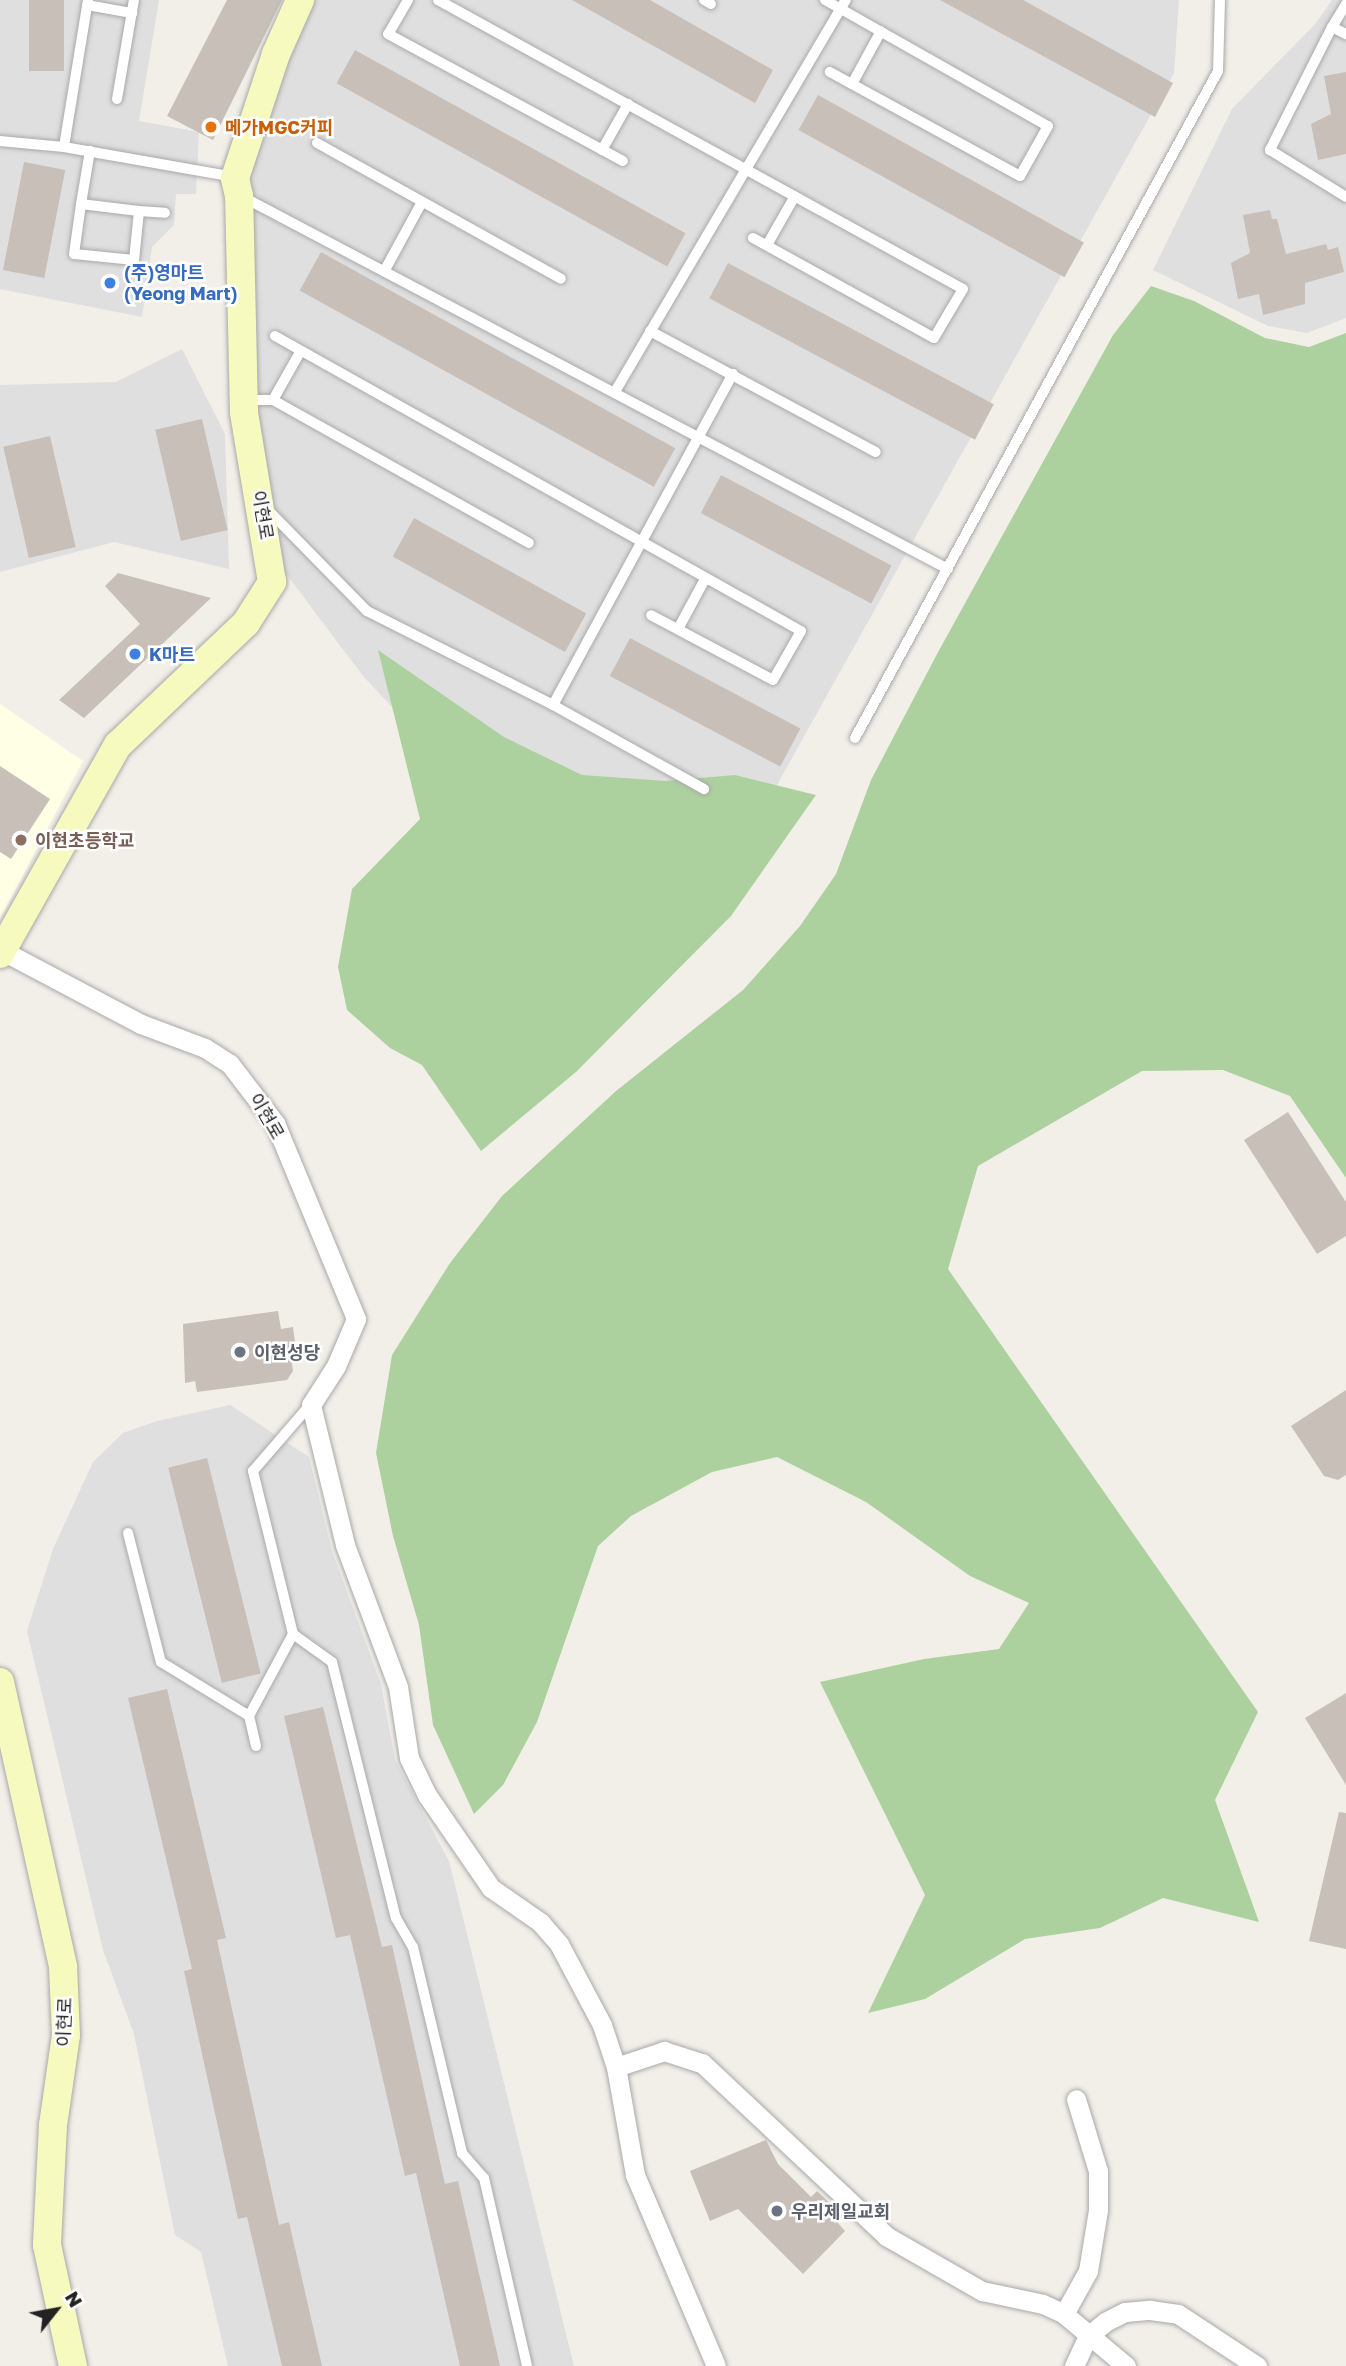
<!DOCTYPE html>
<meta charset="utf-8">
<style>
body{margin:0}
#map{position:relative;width:1346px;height:2366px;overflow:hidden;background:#f2efe9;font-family:"Golos Text","Noto Sans KR",sans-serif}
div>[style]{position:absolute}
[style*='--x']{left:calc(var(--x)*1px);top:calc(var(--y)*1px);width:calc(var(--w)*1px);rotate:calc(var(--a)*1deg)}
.residential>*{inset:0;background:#e0dfdf}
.education>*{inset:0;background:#ffffe5}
.forest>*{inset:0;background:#add19e}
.building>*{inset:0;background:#c7bfb8;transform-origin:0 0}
.roads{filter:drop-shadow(0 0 2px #a9a9a9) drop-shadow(0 0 2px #a9a9a9)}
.lane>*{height:10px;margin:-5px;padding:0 5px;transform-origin:5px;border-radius:5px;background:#fff}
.street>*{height:19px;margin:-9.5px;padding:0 9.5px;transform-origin:9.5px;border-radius:9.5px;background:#fff}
.secondary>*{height:28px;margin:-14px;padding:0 14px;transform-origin:14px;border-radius:14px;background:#f7fabf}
.dots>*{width:19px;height:19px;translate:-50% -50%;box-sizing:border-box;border:4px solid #fff;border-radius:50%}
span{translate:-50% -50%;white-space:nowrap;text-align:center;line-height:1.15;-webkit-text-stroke:5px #fff;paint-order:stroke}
.food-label{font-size:18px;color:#c56008;font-weight:700}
.left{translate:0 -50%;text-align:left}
.shop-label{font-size:18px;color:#366cbe;font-weight:700}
.street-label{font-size:18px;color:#222}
.education-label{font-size:18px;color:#785e54;font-weight:700}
.worship-label{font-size:18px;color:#5b616d;font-weight:700}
.north{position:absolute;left:21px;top:2275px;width:70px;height:70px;-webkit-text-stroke:5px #fff;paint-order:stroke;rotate:59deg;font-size:19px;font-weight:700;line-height:28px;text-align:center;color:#222}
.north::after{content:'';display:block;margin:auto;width:24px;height:32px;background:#222;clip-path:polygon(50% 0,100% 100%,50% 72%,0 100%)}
</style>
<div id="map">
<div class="residential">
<div style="clip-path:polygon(0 0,159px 0,139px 121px,199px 132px,196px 194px,176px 194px,174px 225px,152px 247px,142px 317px,0 289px)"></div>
<div style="clip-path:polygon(315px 0,1179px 0,1174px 73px,777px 785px,711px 808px,435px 753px,363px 676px,281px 567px,253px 407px,247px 214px,251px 173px,280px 75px)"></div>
<div style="clip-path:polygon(1332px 0,1346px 0,1346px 318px,1307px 333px,1268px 326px,1153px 270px,1232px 109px,1316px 23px)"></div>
<div style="clip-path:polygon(182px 349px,225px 434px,229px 569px,114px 542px,0 572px,0 385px,116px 382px)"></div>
<div style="clip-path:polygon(230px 1405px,309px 1457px,332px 1551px,381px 1684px,395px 1760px,449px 1861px,574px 2366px,228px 2366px,201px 2252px,175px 2235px,134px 2034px,103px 1950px,27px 1631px,53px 1549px,93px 1462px,123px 1433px,157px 1421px)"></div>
</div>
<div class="education">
<div style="clip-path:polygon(0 704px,83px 761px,0 919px)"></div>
</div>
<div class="forest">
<div style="clip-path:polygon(1151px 286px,1194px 301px,1265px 338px,1309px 347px,1346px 333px,1346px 1178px,1290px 1096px,1223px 1070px,1142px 1071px,978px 1166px,948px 1269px,1258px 1712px,1215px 1800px,1259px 1922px,1163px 1898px,1100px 1928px,1025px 1939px,925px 1999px,868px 2013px,925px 1895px,820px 1682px,924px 1659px,999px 1649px,1029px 1603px,970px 1576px,866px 1502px,777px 1457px,712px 1472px,631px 1516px,598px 1546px,537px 1722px,503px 1785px,474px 1814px,433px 1725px,419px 1625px,393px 1536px,376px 1453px,392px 1355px,450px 1263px,502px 1196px,616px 1091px,743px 990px,800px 926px,836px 874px,871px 780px,937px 654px,1113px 335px)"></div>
<div style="clip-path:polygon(378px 650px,504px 737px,582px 775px,666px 781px,735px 775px,816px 795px,731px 916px,576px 1072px,481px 1151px,422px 1065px,390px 1048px,347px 1010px,338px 967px,352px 889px,420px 819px)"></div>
</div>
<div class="building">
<div style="left:29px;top:0;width:35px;height:71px"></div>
<div style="clip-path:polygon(227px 0,282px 0,213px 140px,167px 116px)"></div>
<div style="clip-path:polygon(572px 0,650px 0,773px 70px,755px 103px)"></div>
<div style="clip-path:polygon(940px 0,1023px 0,1173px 83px,1155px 117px)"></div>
<div style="left:355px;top:50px;width:378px;height:38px;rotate:29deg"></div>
<div style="clip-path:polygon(1346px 72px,1346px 154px,1318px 160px,1311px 124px,1331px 114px,1324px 76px)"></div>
<div style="left:818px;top:95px;width:304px;height:40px;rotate:29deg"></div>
<div style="left:24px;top:162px;width:42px;height:110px;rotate:11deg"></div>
<div style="clip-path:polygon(1270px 210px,1272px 219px,1277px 219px,1286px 254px,1326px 244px,1328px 250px,1338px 247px,1344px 272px,1305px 283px,1305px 304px,1263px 315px,1259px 294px,1238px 299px,1231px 263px,1250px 253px,1243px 215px)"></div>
<div style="left:321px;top:252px;width:405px;height:44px;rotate:29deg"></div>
<div style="left:728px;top:263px;width:301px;height:40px;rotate:28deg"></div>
<div style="left:202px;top:419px;width:114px;height:48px;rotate:77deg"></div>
<div style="left:50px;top:436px;width:114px;height:48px;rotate:77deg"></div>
<div style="left:721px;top:475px;width:193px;height:43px;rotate:28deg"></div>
<div style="left:414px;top:518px;width:197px;height:44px;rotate:29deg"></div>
<div style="clip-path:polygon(118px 573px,211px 598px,84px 718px,59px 700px,140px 624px,105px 586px)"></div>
<div style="left:630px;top:638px;width:193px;height:43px;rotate:28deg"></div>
<div style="clip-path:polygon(0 766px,50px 799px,11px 859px,0 852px)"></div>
<div style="clip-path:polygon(1288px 1112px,1346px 1202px,1346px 1236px,1317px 1254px,1244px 1140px)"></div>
<div style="clip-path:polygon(278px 1311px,281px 1329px,293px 1327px,297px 1357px,291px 1357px,293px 1371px,287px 1380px,197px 1392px,195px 1381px,185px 1383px,183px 1324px)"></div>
<div style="clip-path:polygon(1346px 1390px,1346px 1475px,1338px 1480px,1324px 1476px,1291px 1426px)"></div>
<div style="left:207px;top:1458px;width:222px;height:40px;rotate:76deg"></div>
<div style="clip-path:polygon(167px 1689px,226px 1938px,217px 1940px,279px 2225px,289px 2222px,322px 2366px,282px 2366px,247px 2217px,238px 2219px,184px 1971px,192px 1969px,128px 1698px)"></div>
<div style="clip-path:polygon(1346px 1693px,1346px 1785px,1305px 1718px)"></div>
<div style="clip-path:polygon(323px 1707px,382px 1947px,392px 1945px,445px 2184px,458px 2181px,500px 2366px,460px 2366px,416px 2173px,405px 2176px,350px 1935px,336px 1938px,284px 1716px)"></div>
<div style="clip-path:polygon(1339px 1812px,1346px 1813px,1346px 1949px,1309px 1941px)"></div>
<div style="clip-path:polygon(766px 2140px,778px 2164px,811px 2197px,817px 2191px,843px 2216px,837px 2222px,845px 2231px,803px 2274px,738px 2209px,710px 2221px,690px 2171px)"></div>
</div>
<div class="roads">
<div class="lane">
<div style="--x:88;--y:0;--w:149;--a:99.3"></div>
<div style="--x:64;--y:147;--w:173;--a:10"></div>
<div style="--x:408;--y:0;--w:39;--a:120"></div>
<div style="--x:388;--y:34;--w:267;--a:28.4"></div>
<div style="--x:438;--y:0;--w:599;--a:28.83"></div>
<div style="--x:963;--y:289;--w:57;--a:120.6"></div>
<div style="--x:934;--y:338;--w:207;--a:-151.1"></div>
<div style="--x:704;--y:0;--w:8;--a:30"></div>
<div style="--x:825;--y:0;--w:256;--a:29.5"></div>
<div style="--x:1048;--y:126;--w:57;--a:119.2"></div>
<div style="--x:1020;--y:176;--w:217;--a:-151.3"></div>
<div style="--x:1346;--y:4;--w:27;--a:121"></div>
<div style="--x:1332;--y:27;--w:16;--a:27"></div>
<div style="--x:87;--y:5;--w:46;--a:10.1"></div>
<div style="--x:1332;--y:27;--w:138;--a:116.8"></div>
<div style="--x:1270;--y:150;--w:89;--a:31.7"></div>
<div style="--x:852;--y:84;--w:60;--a:-61.3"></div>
<div style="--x:117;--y:99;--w:100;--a:-80.3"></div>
<div style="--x:0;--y:141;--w:64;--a:5.4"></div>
<div style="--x:317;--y:143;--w:279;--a:29.1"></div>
<div style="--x:602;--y:150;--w:53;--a:-60.5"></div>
<div style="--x:243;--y:197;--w:797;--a:27.82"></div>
<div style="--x:81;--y:204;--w:58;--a:6.9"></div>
<div style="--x:139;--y:211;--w:49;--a:95.8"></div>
<div style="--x:134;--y:260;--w:60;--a:-174.3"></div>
<div style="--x:74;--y:254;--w:50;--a:-82"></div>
<div style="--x:81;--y:204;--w:54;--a:-80.4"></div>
<div style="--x:139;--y:211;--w:26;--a:4"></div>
<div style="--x:767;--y:245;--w:56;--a:-60.3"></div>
<div style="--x:386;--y:268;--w:75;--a:-61.4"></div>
<div style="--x:650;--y:331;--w:256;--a:28.2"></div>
<div style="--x:275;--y:336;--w:603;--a:29.29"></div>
<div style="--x:801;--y:631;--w:56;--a:119.7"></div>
<div style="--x:773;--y:680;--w:138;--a:-152"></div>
<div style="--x:616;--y:390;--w:453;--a:-59.5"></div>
<div style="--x:250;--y:400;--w:23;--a:0"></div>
<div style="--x:273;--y:400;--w:293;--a:29.2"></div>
<div style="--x:273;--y:400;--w:55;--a:-60.6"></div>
<div style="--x:269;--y:511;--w:140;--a:45.6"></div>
<div style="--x:367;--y:611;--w:208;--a:26.8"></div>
<div style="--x:553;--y:705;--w:173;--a:29.1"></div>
<div style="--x:678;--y:629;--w:57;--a:-61.6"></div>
<div style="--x:553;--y:705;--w:377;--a:-61.5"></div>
<div style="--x:855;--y:738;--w:759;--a:-61.44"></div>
<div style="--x:1218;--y:71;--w:71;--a:-88.4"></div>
<div style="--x:128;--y:1533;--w:133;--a:75.7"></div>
<div style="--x:161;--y:1662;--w:103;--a:31.5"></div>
<div style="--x:293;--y:1634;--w:48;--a:35.7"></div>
<div style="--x:332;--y:1662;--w:264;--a:76"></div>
<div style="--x:396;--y:1918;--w:34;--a:60"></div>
<div style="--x:413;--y:1947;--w:212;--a:76.6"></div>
<div style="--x:462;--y:2153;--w:33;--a:49"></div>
<div style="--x:484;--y:2178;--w:193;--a:77.1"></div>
<div style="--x:256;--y:1746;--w:31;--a:-103"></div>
<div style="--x:249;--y:1716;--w:93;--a:-61.8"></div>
<div style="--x:293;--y:1634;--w:168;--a:-103.8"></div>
<div style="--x:253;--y:1471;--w:87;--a:-49.2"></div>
</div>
<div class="street">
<div style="--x:3;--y:951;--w:156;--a:27.9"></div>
<div style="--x:141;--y:1024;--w:68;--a:20.6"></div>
<div style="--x:205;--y:1048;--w:30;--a:33"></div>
<div style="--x:230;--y:1064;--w:74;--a:52.7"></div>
<div style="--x:275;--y:1123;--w:212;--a:67.5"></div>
<div style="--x:356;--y:1319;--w:51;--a:113.1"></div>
<div style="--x:336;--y:1366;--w:46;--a:122.7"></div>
<div style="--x:311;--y:1405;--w:144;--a:76.3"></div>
<div style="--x:345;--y:1545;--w:152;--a:69.5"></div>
<div style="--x:398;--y:1687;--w:72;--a:81.2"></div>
<div style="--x:409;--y:1758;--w:41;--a:64.1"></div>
<div style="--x:427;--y:1795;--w:113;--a:55.5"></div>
<div style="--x:491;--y:1888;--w:60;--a:34.8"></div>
<div style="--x:540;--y:1922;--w:29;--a:49"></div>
<div style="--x:559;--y:1944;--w:92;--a:62"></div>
<div style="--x:602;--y:2025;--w:44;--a:71.6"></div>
<div style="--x:616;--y:2067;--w:110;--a:80"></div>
<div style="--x:635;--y:2175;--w:207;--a:67"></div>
<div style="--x:616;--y:2067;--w:51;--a:-18.4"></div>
<div style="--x:664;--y:2051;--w:40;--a:18"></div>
<div style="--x:702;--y:2063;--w:253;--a:43.2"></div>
<div style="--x:886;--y:2236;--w:111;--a:29.8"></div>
<div style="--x:982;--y:2291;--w:62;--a:12"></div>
<div style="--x:1043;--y:2304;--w:23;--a:25"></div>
<div style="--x:1064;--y:2314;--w:81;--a:40"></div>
<div style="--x:1064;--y:2314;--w:49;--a:-60.8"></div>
<div style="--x:1088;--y:2271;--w:62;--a:-80.7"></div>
<div style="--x:1098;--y:2210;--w:39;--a:-90"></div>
<div style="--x:1098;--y:2171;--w:75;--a:-107"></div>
<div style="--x:1074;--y:2366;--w:33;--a:-65"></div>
<div style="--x:1088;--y:2336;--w:22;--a:-39"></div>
<div style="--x:1105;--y:2322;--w:22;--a:-27"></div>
<div style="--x:1125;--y:2312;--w:25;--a:-5"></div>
<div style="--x:1150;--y:2310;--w:28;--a:8"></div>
<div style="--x:1178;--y:2314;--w:95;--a:33.4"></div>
</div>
<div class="secondary">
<div style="--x:0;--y:954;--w:240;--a:-60.6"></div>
<div style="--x:118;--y:745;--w:177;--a:-43.6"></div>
<div style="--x:246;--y:623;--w:49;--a:-57.6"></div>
<div style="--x:272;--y:582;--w:172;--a:-99.4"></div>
<div style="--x:244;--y:412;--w:216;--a:-91.3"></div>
<div style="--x:239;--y:196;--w:18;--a:-103"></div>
<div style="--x:235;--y:178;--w:131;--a:-71.7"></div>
<div style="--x:276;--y:54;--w:59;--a:-66"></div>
<div style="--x:0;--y:1682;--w:292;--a:77.5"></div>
<div style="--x:63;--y:1967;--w:68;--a:87.5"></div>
<div style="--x:66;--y:2035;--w:91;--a:98.2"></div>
<div style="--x:53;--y:2125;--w:120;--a:92.9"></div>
<div style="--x:47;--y:2245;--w:124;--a:77.9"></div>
</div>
</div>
<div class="dots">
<div style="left:211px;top:127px;background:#e8710a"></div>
<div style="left:110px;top:283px;background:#3f7fe0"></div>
<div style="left:135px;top:654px;background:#3f7fe0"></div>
<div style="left:21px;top:840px;background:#8d6e63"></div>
<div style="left:240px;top:1352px;background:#6b7280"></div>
<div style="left:777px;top:2211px;background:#6b7280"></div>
</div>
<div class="food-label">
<span class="left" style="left:225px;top:127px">메가MGC커피</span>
</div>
<div class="shop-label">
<span class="left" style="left:124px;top:283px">(주)영마트<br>(Yeong Mart)</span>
<span class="left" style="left:149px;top:654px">K마트</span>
</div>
<div class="street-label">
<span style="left:263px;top:515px;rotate:80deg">이현로</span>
<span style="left:267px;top:1116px;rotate:60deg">이현로</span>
<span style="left:64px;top:2022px;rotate:-88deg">이현로</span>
</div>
<div class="education-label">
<span class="left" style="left:35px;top:840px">이현초등학교</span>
</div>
<div class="worship-label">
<span class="left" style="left:254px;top:1352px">이현성당</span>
<span class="left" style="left:791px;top:2211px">우리제일교회</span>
</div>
<div class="north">N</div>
</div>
